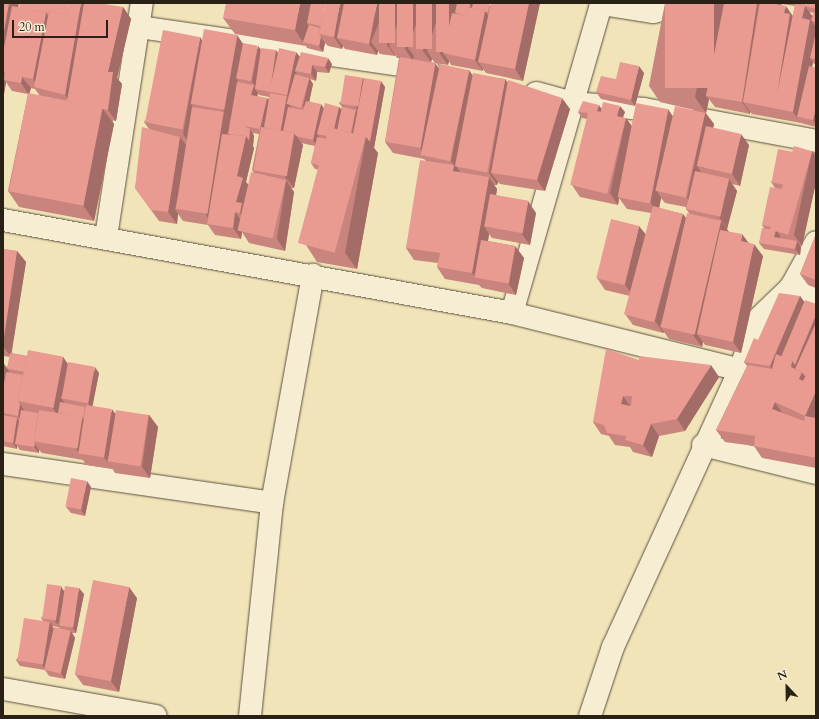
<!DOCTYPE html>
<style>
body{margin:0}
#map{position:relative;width:819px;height:719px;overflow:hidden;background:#f2e4b9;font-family:Cardo,serif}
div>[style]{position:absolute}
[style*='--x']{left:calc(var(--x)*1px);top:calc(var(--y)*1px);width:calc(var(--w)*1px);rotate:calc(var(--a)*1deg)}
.roads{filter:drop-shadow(0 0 1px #5b513f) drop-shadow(0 0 1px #5b513f)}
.street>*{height:22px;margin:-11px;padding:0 11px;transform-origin:11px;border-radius:11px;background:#f7edd2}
.wall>*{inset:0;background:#c8847d}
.shaded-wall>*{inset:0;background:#a36c66}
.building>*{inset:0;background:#e99a91;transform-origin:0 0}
span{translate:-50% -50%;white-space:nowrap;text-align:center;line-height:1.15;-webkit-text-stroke:4px #f7edd2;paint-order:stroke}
.frame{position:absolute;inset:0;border:4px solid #292016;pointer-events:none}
.north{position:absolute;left:767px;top:667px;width:40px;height:40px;-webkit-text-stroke:3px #f7edd2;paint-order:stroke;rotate:338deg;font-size:11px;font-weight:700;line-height:16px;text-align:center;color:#292016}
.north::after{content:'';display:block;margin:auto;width:14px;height:18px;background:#292016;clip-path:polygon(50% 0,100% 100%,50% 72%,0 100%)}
.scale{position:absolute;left:12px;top:20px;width:96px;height:18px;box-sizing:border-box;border:2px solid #292016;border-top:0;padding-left:5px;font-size:12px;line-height:14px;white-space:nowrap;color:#292016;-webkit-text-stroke:3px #f7edd2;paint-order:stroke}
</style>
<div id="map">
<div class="roads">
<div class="street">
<div style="--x:139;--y:27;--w:292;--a:8.3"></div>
<div style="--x:536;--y:93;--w:38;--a:15"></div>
<div style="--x:573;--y:103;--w:71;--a:4.8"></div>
<div style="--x:644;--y:109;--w:175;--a:10.5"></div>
<div style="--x:3;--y:220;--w:517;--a:10.35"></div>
<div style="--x:512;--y:313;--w:235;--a:14"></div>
<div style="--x:106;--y:237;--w:237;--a:-81.3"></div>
<div style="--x:791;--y:287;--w:27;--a:20"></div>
<div style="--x:512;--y:313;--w:317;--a:-73.9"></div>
<div style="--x:600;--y:8;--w:9;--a:-21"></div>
<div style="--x:608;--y:5;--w:46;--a:8.8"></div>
<div style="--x:653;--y:12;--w:23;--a:-13"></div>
<div style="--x:675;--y:7;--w:4;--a:-76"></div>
<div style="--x:703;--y:445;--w:116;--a:13.9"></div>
<div style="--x:3;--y:464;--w:272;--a:8.2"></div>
<div style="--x:3;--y:689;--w:155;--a:10"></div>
<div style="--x:250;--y:716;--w:214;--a:-84.1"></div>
<div style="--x:272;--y:503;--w:232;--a:-79.8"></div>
<div style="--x:590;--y:716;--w:73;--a:-71.6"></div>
<div style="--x:613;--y:647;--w:305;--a:-65.4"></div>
<div style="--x:740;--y:370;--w:53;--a:-71.2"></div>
<div style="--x:757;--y:320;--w:47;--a:-44.1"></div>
<div style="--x:791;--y:287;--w:51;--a:-60.9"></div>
</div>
</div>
<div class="wall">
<div style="clip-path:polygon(evenodd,3px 3px,18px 3px,18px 8px,19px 8px,123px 7px,131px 19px,117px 78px,122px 84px,116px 121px,111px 120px,114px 124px,94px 221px,19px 207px,8px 191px,28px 94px,12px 91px,6px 82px,4px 94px,3px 94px,3px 3px,31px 88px,35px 89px,40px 96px,29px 94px,31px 88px)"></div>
<div style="clip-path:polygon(evenodd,540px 3px,523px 81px,486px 73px,483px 69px,483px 71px,451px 65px,449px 61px,448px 65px,435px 63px,439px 69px,473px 75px,505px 79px,507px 82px,570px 109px,545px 191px,500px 184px,498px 182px,497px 185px,494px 185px,497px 189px,496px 195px,536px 213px,530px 245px,492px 238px,489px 234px,488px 241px,515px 246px,524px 258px,516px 295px,482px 288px,479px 285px,445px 279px,437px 267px,438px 263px,414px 260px,406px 248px,426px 161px,424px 159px,393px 153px,385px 142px,399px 58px,397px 58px,395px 55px,395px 56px,380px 54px,378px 51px,377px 55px,345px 49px,343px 46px,342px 49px,328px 46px,325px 43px,323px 52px,307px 48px,306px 46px,235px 34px,223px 18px,540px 3px,432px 59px,435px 63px,431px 62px,432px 59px)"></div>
<div style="clip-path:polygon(evenodd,665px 3px,816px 3px,816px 64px,814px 64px,813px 62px,812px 67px,816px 68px,816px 127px,801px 123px,752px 114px,750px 112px,750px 114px,715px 107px,709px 99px,706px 113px,714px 124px,713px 128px,749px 145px,740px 186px,732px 184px,737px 191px,727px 229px,728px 231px,748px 243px,763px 256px,741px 353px,705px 345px,703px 342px,702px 347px,669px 339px,664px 332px,663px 333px,633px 325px,625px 314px,630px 296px,605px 290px,597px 278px,646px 234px,651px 213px,627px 209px,619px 198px,618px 205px,580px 197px,572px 185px,587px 119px,582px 118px,578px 112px,601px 108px,625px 112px,623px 117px,632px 126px,694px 110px,660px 102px,649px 86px,665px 3px,781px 4px,795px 6px,793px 16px,781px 4px,665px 3px,809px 12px,814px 13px,812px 16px,809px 12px,665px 3px,661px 198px,665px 203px,686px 207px,686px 209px,689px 213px,686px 218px,683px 214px,659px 208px,661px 198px)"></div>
<div style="clip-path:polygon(evenodd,237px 35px,243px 44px,261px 50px,276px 50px,278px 53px,299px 56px,332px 64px,329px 73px,317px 72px,316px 81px,310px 79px,313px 84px,309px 101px,323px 108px,339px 107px,341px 109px,342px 107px,339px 103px,363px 78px,364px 79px,385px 87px,374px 148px,378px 153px,357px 269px,317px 262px,306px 245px,320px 170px,315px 169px,311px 163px,315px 146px,301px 143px,303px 145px,294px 188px,291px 188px,294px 192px,285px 251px,249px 243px,242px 232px,241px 239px,215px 235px,208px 225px,183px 221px,178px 214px,177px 224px,159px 221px,135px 188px,149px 129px,144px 122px,202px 41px,237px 35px,258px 93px,259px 95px,269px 97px,268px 100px,257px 96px,258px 93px,237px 35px,253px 133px,259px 134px,252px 170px,254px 173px,249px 185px,246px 182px,254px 148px,253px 146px,254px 136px,253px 133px)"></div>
<div style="clip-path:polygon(644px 73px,635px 106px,601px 99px,596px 92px,616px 79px)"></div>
<div style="clip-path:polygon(812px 151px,816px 156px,816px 182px,802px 246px,800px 246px,801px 247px,800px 255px,764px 249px,759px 243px,764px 228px,762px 225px,775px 188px,771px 182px,793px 152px)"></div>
<div style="clip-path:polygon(816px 234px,816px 288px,808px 285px,800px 274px)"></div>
<div style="clip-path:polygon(3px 249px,17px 251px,26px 262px,11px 353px,27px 356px,63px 357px,68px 364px,99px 373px,92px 406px,115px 413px,149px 415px,158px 427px,150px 478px,115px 473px,112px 468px,112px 469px,86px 465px,83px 460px,42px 453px,39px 450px,39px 453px,20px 450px,17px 446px,17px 449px,3px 446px,3px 364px,4px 364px,7px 368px,10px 357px,3px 356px)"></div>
<div style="clip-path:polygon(800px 296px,804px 302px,816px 304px,816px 468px,762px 458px,754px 446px,725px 442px,716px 430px,747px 366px,744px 362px,758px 340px)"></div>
<div style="clip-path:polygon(639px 360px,719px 377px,685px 431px,659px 436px,652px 457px,633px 452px,630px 447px,615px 445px,609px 436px,601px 434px,593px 422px)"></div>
<div style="clip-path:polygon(91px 487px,85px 516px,71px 513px,66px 507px)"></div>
<div style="clip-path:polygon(evenodd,64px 590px,84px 594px,76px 633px,72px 633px,75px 638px,65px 679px,49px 676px,45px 670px,20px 666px,16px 660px,43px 621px,41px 618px,64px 590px,52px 626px,58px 627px,60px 629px,54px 629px,52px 626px)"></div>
<div style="clip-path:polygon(137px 598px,119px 692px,83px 685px,75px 674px)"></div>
</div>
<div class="shaded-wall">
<div style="clip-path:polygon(9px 3px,19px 3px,7px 74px,5px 72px,3px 71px,3px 37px)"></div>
<div style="clip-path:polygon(81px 3px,87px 3px,71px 103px,65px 95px)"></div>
<div style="clip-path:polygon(300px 3px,314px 3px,307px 23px,310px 28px,303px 42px,295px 30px)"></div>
<div style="clip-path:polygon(340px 3px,351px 3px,337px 38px,343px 46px,342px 49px,334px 37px)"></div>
<div style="clip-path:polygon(377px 3px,387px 3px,371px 42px,378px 51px,377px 55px,369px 44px)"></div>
<div style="clip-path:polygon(395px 3px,405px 3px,389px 46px,395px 55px,395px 56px,387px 45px)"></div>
<div style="clip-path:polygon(413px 3px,423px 3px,408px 48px,414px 56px,413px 61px,405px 49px)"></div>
<div style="clip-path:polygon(432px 3px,442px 3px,427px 51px,432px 59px,431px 62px,423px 51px)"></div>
<div style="clip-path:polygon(449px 3px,460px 3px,443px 53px,449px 61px,448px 65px,440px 54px)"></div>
<div style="clip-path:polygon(470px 3px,476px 3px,468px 18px)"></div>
<div style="clip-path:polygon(529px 3px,540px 3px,523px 81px,515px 69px)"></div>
<div style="clip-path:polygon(714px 3px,725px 3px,706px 96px,709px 99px,706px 113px,695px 97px)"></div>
<div style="clip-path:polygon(757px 3px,759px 3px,743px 102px,750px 112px,750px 114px,742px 102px)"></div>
<div style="clip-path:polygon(776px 3px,780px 3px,785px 10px,786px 6px,794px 18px,777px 94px)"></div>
<div style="clip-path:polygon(805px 6px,813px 17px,812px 21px,816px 28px,816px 45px,810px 58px,813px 62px,802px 118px,797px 117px,801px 123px,793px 112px,802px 18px)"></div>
<div style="clip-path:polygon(123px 7px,131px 19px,117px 78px,122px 84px,116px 121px,108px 110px,108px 72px)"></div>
<div style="clip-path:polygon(485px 11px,493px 22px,478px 62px,483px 69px,483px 71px,475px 60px)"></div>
<div style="clip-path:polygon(46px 13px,54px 25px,40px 89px,33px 79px)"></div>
<div style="clip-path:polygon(237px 35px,245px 47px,237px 79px,238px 82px,231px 122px,223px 110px)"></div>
<div style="clip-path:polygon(200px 37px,208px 49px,191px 104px,197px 113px,191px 146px,183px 134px)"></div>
<div style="clip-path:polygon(321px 37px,325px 43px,323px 52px,319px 46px)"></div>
<div style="clip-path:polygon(258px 46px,263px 52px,257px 88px,252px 82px)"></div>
<div style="clip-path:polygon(276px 50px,280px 57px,271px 84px)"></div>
<div style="clip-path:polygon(296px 52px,301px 58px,295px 71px,297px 74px,292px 101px,287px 95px)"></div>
<div style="clip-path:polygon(328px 58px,332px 64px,329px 73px,325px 67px)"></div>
<div style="clip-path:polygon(435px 63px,443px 75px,426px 156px,420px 148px)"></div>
<div style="clip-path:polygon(312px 65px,317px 72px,316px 81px,311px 74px)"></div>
<div style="clip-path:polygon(639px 66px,644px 73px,635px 106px,631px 100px)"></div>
<div style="clip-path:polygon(469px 70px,477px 82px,457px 167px,460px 172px,459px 173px,451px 161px)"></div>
<div style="clip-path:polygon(3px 76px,6px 80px,4px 80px,6px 82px,4px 94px,3px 93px)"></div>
<div style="clip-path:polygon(22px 77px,31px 88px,29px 95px,21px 83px)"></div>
<div style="clip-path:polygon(309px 78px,313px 84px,307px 112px,303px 106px)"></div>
<div style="clip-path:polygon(363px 78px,367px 84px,360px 114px,356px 108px)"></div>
<div style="clip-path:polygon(505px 79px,513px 90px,491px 173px,498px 182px,497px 185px,489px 173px)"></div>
<div style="clip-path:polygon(381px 81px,385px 87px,374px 148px,378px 153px,357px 269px,345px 253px,366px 137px)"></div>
<div style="clip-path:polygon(254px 85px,256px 89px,255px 89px,258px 93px,256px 102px,251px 95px)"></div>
<div style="clip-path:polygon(287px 96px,292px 102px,288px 104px,291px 107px,285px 134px,280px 133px)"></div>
<div style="clip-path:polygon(267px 98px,272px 104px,266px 130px,260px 129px)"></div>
<div style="clip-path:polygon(562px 98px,570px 109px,545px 191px,537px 180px)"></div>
<div style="clip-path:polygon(321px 104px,325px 110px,317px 134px,319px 137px,317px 146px,313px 140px)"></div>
<div style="clip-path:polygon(599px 105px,603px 111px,596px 114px)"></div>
<div style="clip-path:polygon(620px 106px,625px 112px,621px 122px,616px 116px)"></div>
<div style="clip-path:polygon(339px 107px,344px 113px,338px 136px,332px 138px)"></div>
<div style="clip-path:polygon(102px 108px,114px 124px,94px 221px,83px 205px)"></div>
<div style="clip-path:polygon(816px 108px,816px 125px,813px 120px)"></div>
<div style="clip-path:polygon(668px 109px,676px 121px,657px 191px,661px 198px,658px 214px,650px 202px)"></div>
<div style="clip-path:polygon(356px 110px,360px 116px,351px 138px)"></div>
<div style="clip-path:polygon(224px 112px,232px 124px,213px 225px,206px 215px)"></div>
<div style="clip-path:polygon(705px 113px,714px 124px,704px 168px,697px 166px,703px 175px,696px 209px,687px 198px)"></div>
<div style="clip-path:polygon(626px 118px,634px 129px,619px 197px,619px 198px,618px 205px,610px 193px)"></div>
<div style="clip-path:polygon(250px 129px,254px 136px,253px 146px,249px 140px)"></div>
<div style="clip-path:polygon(294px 133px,303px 145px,294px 188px,285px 177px)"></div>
<div style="clip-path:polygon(741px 134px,749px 145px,740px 186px,732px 174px)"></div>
<div style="clip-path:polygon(246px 136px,254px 148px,246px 182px,251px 189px,248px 225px,240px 213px,236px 202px,237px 176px)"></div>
<div style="clip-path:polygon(180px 137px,189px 149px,175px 209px,178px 214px,177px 224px,168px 212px)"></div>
<div style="clip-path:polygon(812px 151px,816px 156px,816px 182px,802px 246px,794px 235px)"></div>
<div style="clip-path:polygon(454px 165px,462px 177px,453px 171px)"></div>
<div style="clip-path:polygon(489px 177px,497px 189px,491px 228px,484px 226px,489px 234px,482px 278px,475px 277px,472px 273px)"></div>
<div style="clip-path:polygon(729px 179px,737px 191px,727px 229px,719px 217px)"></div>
<div style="clip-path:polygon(286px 180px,294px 192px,285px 251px,277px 239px)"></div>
<div style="clip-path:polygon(782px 189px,786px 195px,781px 194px)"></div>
<div style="clip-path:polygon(528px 201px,536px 213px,530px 245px,522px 234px)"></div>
<div style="clip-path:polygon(235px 212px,244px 224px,241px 231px,242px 232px,241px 239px,233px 228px)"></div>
<div style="clip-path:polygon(683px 214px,691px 226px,660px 327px,664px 332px,663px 333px,655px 321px)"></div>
<div style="clip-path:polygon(721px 221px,729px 232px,697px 334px,703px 342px,702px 347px,693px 335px)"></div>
<div style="clip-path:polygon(639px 226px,648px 237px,634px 297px,625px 285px)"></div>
<div style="clip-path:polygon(776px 230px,780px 236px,779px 243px,774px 237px)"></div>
<div style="clip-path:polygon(742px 234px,751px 246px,741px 241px)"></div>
<div style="clip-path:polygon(797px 241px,801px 247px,800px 255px,795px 249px)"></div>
<div style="clip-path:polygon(754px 244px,763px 256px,741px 353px,733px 342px)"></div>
<div style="clip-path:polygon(515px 246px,524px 258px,516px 295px,508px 283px)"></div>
<div style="clip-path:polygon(17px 251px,26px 262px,11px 357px,3px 346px,3px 343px)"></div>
<div style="clip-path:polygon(800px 296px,808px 307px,779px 378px,770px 366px)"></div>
<div style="clip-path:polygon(816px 315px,816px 332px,800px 374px,791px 367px,792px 361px)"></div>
<div style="clip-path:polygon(63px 357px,71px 369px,61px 398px,64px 402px,60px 419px,52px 407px)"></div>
<div style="clip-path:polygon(4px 364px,8px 370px,7px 369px,9px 371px,5px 389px,3px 386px,3px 371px)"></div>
<div style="clip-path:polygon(711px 365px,719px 377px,685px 431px,677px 419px)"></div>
<div style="clip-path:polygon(95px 367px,99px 373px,92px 409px,88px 403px)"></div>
<div style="clip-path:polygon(802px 372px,810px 384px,799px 379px)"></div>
<div style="clip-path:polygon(816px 391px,816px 421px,805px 416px)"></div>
<div style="clip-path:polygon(623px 396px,631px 407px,621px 404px)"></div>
<div style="clip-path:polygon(775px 402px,783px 414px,772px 409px)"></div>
<div style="clip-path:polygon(20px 404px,24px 410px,22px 422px,18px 416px)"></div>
<div style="clip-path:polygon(112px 409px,120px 421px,107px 461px,112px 469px,104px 457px)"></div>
<div style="clip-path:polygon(149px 415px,158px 427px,150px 478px,142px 467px)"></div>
<div style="clip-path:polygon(82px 417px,90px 428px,80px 454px,76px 449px)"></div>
<div style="clip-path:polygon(17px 418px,21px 424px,15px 444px,17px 446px,17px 449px,13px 443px)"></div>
<div style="clip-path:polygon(651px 424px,659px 436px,652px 457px,643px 445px)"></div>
<div style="clip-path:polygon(35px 444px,39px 450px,39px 453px,34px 447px)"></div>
<div style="clip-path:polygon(87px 481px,91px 487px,85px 516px,81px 510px)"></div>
<div style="clip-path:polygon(61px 586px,65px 593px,58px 625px,55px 621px)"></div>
<div style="clip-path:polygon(129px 587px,137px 598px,119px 692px,110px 680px)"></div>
<div style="clip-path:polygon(79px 588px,84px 594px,76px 633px,72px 627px)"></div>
<div style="clip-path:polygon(50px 622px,54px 629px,46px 671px,42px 664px)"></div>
<div style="clip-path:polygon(71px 631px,75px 638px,65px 679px,61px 673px)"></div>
</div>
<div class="building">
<div style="clip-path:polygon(3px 3px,9px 3px,3px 37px)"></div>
<div style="clip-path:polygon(20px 3px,69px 3px,67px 15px,49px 11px,48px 13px,19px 8px)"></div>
<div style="clip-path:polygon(69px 3px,81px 3px,65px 95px,34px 87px,49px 11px,67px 15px)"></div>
<div style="clip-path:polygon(84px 3px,98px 3px,123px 7px,108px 72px,113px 72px,108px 110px,67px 101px)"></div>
<div style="clip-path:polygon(226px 3px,300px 3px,295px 30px,223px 18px)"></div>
<div style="clip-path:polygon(311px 3px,326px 3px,321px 26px,307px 23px)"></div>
<div style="clip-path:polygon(326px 3px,340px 3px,334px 37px,319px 34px)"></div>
<div style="clip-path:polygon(344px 3px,377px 3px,369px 44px,337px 38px)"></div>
<div style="left:379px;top:3px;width:16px;height:40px"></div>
<div style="left:397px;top:3px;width:16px;height:44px"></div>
<div style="left:416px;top:3px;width:16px;height:46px"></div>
<div style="left:436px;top:3px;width:13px;height:49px"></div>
<div style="clip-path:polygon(457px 3px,470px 3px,470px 7px,468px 7px,466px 16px,455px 13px)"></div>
<div style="clip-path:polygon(473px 3px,490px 3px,488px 12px,486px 12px,485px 11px,472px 8px)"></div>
<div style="clip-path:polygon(491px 3px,529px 3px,515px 69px,478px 62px)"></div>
<div style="left:665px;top:3px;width:49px;height:85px"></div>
<div style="clip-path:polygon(724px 3px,757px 3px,742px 102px,706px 96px)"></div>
<div style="clip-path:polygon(760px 3px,776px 3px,776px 4px,786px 6px,784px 13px,790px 14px,777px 94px,795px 4px,805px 6px,802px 18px,810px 20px,793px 112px,743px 102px)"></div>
<div style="clip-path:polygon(801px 3px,816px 3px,816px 9px,801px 5px)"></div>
<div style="clip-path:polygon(12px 6px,46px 13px,33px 79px,22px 77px,21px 83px,4px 80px,5px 72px,3px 71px,3px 53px)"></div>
<div style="clip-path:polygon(468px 7px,485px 11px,475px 60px,443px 53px,452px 13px,466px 16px)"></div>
<div style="clip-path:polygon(815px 11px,816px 11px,816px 22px,812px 21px,811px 20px)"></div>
<div style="clip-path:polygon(309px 25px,320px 28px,319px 34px,321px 37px,319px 46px,303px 42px)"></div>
<div style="left:204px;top:29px;width:34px;height:76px;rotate:10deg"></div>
<div style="left:163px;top:30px;width:38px;height:94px;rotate:11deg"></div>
<div style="clip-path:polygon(816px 32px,816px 59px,810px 58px)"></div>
<div style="left:243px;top:43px;width:15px;height:36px;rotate:11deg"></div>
<div style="clip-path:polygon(261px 48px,276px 50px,271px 84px,279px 48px,296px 52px,287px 95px,255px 89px)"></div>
<div style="clip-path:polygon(301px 52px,328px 58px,325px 67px,312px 65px,311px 74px,295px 71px)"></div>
<div style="left:400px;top:57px;width:36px;height:86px;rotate:10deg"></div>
<div style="clip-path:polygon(620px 62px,639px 66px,631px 100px,596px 92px,601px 76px,616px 79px)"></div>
<div style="left:440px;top:64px;width:30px;height:93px;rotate:12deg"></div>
<div style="clip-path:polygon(809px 66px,816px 68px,816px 108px,813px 120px,797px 117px)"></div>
<div style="left:473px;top:73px;width:33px;height:95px;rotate:11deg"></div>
<div style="left:295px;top:74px;width:15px;height:31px;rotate:16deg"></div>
<div style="left:345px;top:75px;width:18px;height:29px;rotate:9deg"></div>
<div style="clip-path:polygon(364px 78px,381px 81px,370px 142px,366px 137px,353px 134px)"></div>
<div style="clip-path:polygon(508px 80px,562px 98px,537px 180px,491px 173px)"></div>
<div style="clip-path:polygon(237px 82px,254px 85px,251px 95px,267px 98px,260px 129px,244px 126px,250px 129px,249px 140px,246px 136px,228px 134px)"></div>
<div style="left:28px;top:93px;width:76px;height:100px;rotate:11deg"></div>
<div style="left:270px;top:93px;width:17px;height:35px;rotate:10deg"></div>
<div style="clip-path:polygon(306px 101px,321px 104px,313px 140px,296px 136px,294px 133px,283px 131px,288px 107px,303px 110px)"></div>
<div style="clip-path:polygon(583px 101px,599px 105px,597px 111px,589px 109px,588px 113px,578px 112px)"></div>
<div style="left:603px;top:102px;width:17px;height:11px;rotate:13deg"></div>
<div style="clip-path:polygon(325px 103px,339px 107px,334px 129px,329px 127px,327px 136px,317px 134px)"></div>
<div style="left:636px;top:103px;width:33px;height:96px;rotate:11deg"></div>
<div style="left:675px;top:106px;width:31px;height:87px;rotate:13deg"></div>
<div style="left:192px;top:107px;width:32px;height:103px;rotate:9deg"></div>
<div style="left:342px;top:107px;width:14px;height:23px;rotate:12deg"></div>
<div style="left:589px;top:109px;width:38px;height:78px;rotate:14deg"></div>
<div style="left:706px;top:126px;width:36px;height:41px;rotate:13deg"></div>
<div style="clip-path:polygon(142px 127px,180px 137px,168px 212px,151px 210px,135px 188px)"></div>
<div style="left:261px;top:127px;width:34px;height:44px;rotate:10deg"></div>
<div style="left:329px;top:127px;width:38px;height:120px;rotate:15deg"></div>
<div style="clip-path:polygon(222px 134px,246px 136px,237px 176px,243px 178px,236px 202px,242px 203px,240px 213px,235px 212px,233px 228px,207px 224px)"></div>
<div style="clip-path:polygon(317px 137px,326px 139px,321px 166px,311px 163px)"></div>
<div style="left:794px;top:146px;width:19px;height:87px;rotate:16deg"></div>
<div style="left:778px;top:149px;width:15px;height:34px;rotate:11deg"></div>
<div style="clip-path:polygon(420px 160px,454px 165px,453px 171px,489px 177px,472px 273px,437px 267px,440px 253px,406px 248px)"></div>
<div style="left:695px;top:171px;width:35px;height:39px;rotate:13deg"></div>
<div style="left:251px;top:172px;width:36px;height:60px;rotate:13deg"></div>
<div style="clip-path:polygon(770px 187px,782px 189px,781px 194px,784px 195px,777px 228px,762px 225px)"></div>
<div style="left:490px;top:194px;width:39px;height:33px;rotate:10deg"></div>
<div style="left:653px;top:206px;width:31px;height:112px;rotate:15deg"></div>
<div style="left:687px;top:213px;width:35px;height:117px;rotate:13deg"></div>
<div style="left:611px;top:219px;width:29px;height:61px;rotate:14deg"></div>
<div style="clip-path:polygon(762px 228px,776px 230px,774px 237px,797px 241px,795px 249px,759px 243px)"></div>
<div style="clip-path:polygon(720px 230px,742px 234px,741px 241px,754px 244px,733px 342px,697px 334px)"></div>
<div style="clip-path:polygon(816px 234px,816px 280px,800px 274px)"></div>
<div style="left:481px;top:240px;width:35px;height:38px;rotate:10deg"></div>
<div style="clip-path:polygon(3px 249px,17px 251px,3px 343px)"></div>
<div style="clip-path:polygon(779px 293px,800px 296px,770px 366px,744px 362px,754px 338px,758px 340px)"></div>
<div style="clip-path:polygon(805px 300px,816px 304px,816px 315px,795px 365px,792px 361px,781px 357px)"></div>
<div style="clip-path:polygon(816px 323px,816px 354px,806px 376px,804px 375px,802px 372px,795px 369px)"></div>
<div style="clip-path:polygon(evenodd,606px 349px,639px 360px,639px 356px,711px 365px,677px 419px,651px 424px,643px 445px,625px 440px,626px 436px,607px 433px,604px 425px,593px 422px,606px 349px,623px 396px,632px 396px,631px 406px,621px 404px,623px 396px)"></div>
<div style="left:28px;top:350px;width:36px;height:52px;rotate:11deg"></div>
<div style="left:10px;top:353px;width:17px;height:16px;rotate:10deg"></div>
<div style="clip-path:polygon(evenodd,776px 354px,792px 361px,791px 367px,802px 372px,799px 379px,803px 381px,816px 354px,816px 391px,805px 416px,816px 418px,816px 458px,754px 446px,755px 436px,716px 430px,748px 365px,772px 369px,776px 354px,775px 402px,805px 416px,804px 421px,772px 409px,775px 402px)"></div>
<div style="left:68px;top:362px;width:27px;height:37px;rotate:10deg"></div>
<div style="clip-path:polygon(3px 364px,4px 364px,3px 371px)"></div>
<div style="clip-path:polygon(6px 372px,23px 375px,18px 401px,20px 404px,18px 416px,3px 413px,3px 390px)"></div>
<div style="clip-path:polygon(60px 402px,85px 407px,83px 419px,82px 417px,58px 413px)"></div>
<div style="left:86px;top:405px;width:26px;height:49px;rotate:9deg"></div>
<div style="clip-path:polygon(21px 410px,38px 413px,34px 442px,35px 444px,34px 447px,15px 444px)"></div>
<div style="left:39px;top:410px;width:44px;height:32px;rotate:9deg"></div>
<div style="left:116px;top:410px;width:33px;height:52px;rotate:9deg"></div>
<div style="clip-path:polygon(3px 415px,17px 418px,13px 443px,3px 441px)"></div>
<div style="left:71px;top:478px;width:16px;height:29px;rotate:11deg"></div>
<div style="left:93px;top:580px;width:37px;height:96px;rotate:11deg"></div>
<div style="left:47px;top:584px;width:14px;height:35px;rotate:8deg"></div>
<div style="left:65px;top:586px;width:14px;height:40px;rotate:8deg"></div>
<div style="left:24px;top:618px;width:26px;height:43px;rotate:9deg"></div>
<div style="left:54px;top:627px;width:17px;height:44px;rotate:13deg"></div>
</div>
<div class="frame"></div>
<div class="north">N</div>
<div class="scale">20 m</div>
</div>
